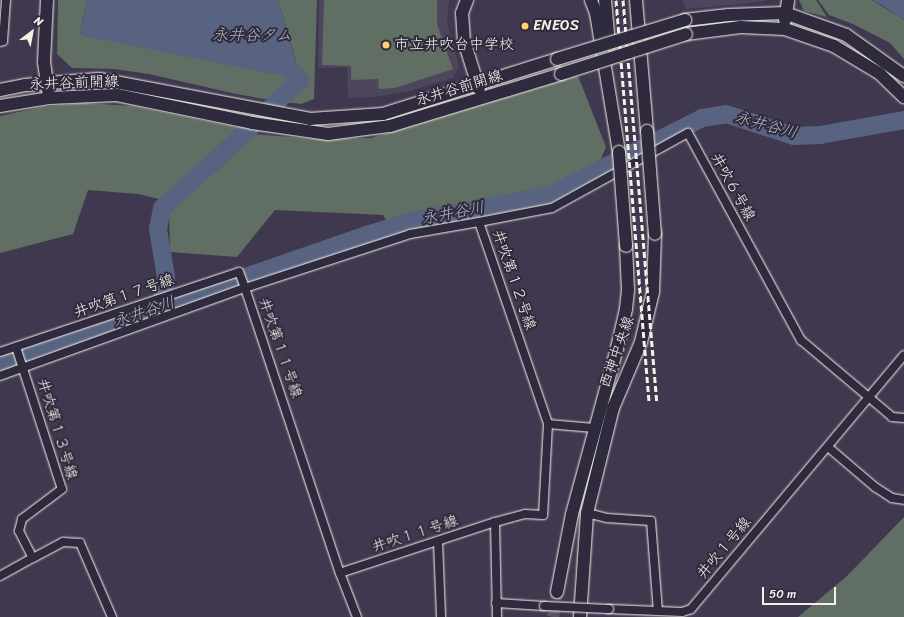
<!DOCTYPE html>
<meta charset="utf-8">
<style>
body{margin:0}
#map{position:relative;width:904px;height:617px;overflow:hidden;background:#40384e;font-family:Sriracha,"Klee One",sans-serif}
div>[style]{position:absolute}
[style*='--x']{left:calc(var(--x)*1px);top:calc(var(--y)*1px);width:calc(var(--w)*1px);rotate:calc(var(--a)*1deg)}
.built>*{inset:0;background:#4e465d}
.green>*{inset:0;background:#606e64}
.water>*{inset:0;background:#576380}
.river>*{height:18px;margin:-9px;padding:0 9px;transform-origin:9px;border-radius:9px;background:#576380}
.secondary-tunnel>*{height:12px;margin-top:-6px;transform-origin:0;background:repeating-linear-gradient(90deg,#5b5465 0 12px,transparent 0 18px)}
.roads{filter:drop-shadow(0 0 1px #f4f1e8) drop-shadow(0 0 1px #f4f1e8)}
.street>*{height:8px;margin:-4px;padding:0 4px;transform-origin:4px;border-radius:4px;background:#2f2a3d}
.secondary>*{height:12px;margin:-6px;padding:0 6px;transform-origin:6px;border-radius:6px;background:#2f2a3d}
.rail>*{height:3px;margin-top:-1.5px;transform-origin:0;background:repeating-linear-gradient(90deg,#f4f1e8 0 6px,transparent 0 9px)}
.bridges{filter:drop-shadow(0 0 1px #f4f1e8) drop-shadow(0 0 1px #f4f1e8)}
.street-bridge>*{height:8px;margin:-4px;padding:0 4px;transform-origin:4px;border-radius:4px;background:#2f2a3d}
.secondary-bridge>*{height:12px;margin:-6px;padding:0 6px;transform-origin:6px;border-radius:6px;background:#2f2a3d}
.dots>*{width:11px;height:11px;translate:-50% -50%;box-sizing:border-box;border:2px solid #2f2a3d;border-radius:50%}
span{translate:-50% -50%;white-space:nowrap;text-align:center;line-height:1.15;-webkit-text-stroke:4px #2f2a3d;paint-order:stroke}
.poi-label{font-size:15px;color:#f4f1e8}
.left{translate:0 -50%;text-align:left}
.street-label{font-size:15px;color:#f4f1e8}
.water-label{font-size:16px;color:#b5b8be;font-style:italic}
.north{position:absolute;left:12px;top:12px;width:40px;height:40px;-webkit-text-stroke:3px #2f2a3d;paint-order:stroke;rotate:32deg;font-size:11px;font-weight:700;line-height:16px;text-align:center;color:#f4f1e8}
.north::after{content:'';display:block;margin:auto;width:14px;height:18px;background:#f4f1e8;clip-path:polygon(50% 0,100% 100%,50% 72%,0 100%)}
.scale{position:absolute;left:762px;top:587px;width:74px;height:18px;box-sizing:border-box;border:2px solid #f4f1e8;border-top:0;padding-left:5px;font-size:12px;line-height:14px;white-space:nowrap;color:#f4f1e8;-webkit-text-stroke:3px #2f2a3d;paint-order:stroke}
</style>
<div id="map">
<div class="built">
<div style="clip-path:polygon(319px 0,449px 0,447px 24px,459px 66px,453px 78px,406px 92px,373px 97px,348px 98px,347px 67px,318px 68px)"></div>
<div style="clip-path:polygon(682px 0,764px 0,761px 2px,686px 9px)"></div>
</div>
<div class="green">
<div style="clip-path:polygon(58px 0,87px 0,80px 34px,292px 71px,297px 65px,278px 0,317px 0,314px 99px,301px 104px,276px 101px,236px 94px,149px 74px,114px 69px,72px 68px,57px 54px)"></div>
<div style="clip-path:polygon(324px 0,437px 0,437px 24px,453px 69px,395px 88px,379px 89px,378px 79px,351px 80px,351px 66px,322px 65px)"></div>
<div style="clip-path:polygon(799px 0,816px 0,827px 17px,804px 11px)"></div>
<div style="clip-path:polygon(818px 0,872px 0,904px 20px,904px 59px,890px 43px,853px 24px,829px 15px)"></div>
<div style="clip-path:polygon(578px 76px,606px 147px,601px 159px,550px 190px,428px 212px,387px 222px,383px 215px,275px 210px,237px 257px,170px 252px,169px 208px,253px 134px,316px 139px,371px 138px)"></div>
<div style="clip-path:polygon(84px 103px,132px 106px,240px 128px,163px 200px,138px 194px,88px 190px,73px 234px,0 253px,0 116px,42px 107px)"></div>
<div style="clip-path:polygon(904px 517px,904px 617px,798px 617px,847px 576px)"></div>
</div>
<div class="water">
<div style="clip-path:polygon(87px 0,278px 0,297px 66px,288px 77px,80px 35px)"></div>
<div style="clip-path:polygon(872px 0,904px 0,904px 20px,880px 4px)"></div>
</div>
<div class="river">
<div style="--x:161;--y:306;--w:29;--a:-80"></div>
<div style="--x:166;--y:277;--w:49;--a:-99.5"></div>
<div style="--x:158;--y:229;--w:21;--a:-79"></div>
<div style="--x:162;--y:208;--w:90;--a:-41.8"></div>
<div style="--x:229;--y:148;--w:98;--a:-43.8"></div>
<div style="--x:300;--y:80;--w:12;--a:-132"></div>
<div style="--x:292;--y:71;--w:26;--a:-144"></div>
<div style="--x:0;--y:362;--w:387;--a:-19.1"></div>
<div style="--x:366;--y:235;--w:52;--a:-16.7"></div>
<div style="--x:416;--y:220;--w:135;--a:-10.6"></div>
<div style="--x:549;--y:195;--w:171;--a:-26.7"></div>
<div style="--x:702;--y:118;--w:24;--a:-9"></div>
<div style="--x:726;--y:114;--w:71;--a:17.9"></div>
<div style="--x:794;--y:136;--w:26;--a:-2"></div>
<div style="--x:820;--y:135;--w:85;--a:-10.1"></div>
</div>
<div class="secondary-tunnel">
<div style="--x:553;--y:617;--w:25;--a:-81"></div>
</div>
<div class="roads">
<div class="street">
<div style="--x:0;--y:42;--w:3;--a:-18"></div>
<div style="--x:3;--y:41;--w:41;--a:-85.8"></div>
<div style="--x:479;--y:222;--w:74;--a:-10.9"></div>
<div style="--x:552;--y:208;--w:155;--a:-28.9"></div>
<div style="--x:688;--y:133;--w:236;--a:61.4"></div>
<div style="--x:801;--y:340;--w:119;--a:40.2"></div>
<div style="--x:892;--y:417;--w:12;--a:5"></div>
<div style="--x:16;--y:347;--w:149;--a:72.1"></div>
<div style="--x:62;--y:489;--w:50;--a:143.1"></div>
<div style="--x:22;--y:519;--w:12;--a:104"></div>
<div style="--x:19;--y:531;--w:30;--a:63"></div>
<div style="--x:33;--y:558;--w:34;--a:-28"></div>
<div style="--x:63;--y:542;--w:17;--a:3"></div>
<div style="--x:80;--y:543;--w:81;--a:66.6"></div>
<div style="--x:0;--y:352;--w:252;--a:-18.5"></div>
<div style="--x:239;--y:272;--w:17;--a:69"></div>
<div style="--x:245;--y:288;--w:174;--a:-18.1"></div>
<div style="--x:410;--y:234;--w:70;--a:-9.9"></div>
<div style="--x:479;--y:222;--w:213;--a:71.1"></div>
<div style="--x:548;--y:424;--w:91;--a:93.1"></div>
<div style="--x:543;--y:515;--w:18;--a:-177"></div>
<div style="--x:525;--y:514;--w:31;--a:165"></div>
<div style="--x:495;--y:522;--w:163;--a:161.8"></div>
<div style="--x:340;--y:573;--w:47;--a:68.9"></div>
<div style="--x:0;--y:376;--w:260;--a:-19.8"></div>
<div style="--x:245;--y:288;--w:300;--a:71.6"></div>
<div style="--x:548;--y:424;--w:46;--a:5"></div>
<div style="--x:828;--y:447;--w:62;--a:40.4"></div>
<div style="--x:875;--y:487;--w:20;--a:33"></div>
<div style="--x:892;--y:498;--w:12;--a:9"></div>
<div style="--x:587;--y:513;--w:21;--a:14"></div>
<div style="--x:607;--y:518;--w:44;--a:3.9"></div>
<div style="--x:651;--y:521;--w:90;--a:85.6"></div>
<div style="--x:495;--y:522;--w:95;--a:88.8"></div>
<div style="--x:438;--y:541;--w:76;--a:87.7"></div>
<div style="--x:0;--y:576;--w:38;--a:-29"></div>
<div style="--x:496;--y:603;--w:48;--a:3.6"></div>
<div style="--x:609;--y:609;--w:73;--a:2.4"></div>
<div style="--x:682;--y:612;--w:9;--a:-18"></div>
<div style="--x:691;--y:609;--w:331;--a:-50"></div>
</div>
<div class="secondary">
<div style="--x:47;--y:0;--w:62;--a:92.8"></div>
<div style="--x:44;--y:62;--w:29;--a:82"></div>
<div style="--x:467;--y:0;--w:14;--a:111"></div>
<div style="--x:462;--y:13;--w:28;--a:86"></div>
<div style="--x:464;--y:41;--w:50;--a:72.6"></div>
<div style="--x:591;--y:0;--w:14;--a:69"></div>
<div style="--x:596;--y:13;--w:141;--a:80.6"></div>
<div style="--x:605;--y:0;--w:45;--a:84.9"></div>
<div style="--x:636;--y:0;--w:131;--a:85.2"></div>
<div style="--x:685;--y:20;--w:44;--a:-6.5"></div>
<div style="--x:729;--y:15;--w:56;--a:-2"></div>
<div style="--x:785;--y:13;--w:65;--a:19.8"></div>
<div style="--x:846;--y:35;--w:71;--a:35.3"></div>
<div style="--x:785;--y:20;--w:20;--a:-81"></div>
<div style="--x:686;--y:34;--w:55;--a:-7.3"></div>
<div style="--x:741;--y:27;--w:44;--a:2.6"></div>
<div style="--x:785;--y:29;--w:52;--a:19.1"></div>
<div style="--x:834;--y:46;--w:52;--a:31"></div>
<div style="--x:879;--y:73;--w:35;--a:44"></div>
<div style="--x:0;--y:90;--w:25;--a:-11"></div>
<div style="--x:25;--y:85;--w:74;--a:-4.6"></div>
<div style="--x:99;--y:79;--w:215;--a:10.7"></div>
<div style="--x:310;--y:119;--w:73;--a:-3.9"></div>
<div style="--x:383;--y:114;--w:182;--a:-17.5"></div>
<div style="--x:0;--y:106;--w:51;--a:-9.1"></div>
<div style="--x:50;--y:98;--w:67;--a:-2.6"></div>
<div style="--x:117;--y:95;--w:138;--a:11.7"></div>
<div style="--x:252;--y:123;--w:77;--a:8.2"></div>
<div style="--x:328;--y:134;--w:63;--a:-7.4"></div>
<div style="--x:390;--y:126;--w:179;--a:-16.9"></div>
<div style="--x:557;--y:592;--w:79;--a:-79.1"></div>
<div style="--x:572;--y:514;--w:172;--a:-74.8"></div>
<div style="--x:617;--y:348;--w:40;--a:-77"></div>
<div style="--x:626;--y:309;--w:19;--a:-84"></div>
<div style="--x:628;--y:290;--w:44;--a:-92.6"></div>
<div style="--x:580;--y:617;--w:104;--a:-86.1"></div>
<div style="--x:587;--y:513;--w:108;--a:-76.1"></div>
<div style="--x:613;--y:408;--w:72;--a:-67"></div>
<div style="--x:641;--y:342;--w:51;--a:-76.5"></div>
<div style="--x:653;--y:292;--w:58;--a:-88"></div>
</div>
</div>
<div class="rail">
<div style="--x:616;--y:0;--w:403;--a:85.3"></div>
<div style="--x:623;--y:0;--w:402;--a:85.2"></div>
</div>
<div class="bridges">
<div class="street-bridge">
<div style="--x:544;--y:606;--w:65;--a:2.6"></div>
</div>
<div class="secondary-bridge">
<div style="--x:557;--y:59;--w:134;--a:-16.9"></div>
<div style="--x:561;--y:74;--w:131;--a:-17.7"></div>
<div style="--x:647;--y:131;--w:103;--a:85.6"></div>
<div style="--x:619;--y:152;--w:94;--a:85.7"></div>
</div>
</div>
<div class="dots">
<div style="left:525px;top:26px;background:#ffd166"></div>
<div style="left:386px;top:45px;background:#ffd166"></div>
</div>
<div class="poi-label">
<span class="left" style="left:533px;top:26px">ENEOS</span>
<span class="left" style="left:394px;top:45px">市立井吹台中学校</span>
</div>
<div class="street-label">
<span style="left:74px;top:83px;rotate:-2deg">永井谷前開線</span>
<span style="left:459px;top:88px;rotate:-17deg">永井谷前開線</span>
<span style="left:733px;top:187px;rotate:61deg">井吹６号線</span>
<span style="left:514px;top:280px;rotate:71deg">井吹第１２号線</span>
<span style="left:124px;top:296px;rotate:-19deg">井吹第１７号線</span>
<span style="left:280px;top:348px;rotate:71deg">井吹第１１号線</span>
<span style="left:617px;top:352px;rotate:-70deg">西神中央線</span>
<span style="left:57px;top:429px;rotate:73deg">井吹第１３号線</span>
<span style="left:415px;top:534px;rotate:-18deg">井吹１１号線</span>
<span style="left:724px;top:548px;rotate:-50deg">井吹１号線</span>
</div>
<div class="water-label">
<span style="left:252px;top:35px">永井谷タム</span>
<span style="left:766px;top:125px;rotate:15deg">永井谷川</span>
<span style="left:453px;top:213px;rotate:-11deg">永井谷川</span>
<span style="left:144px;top:312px;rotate:-19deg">永井谷川</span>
</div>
<div class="north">N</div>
<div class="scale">50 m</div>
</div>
